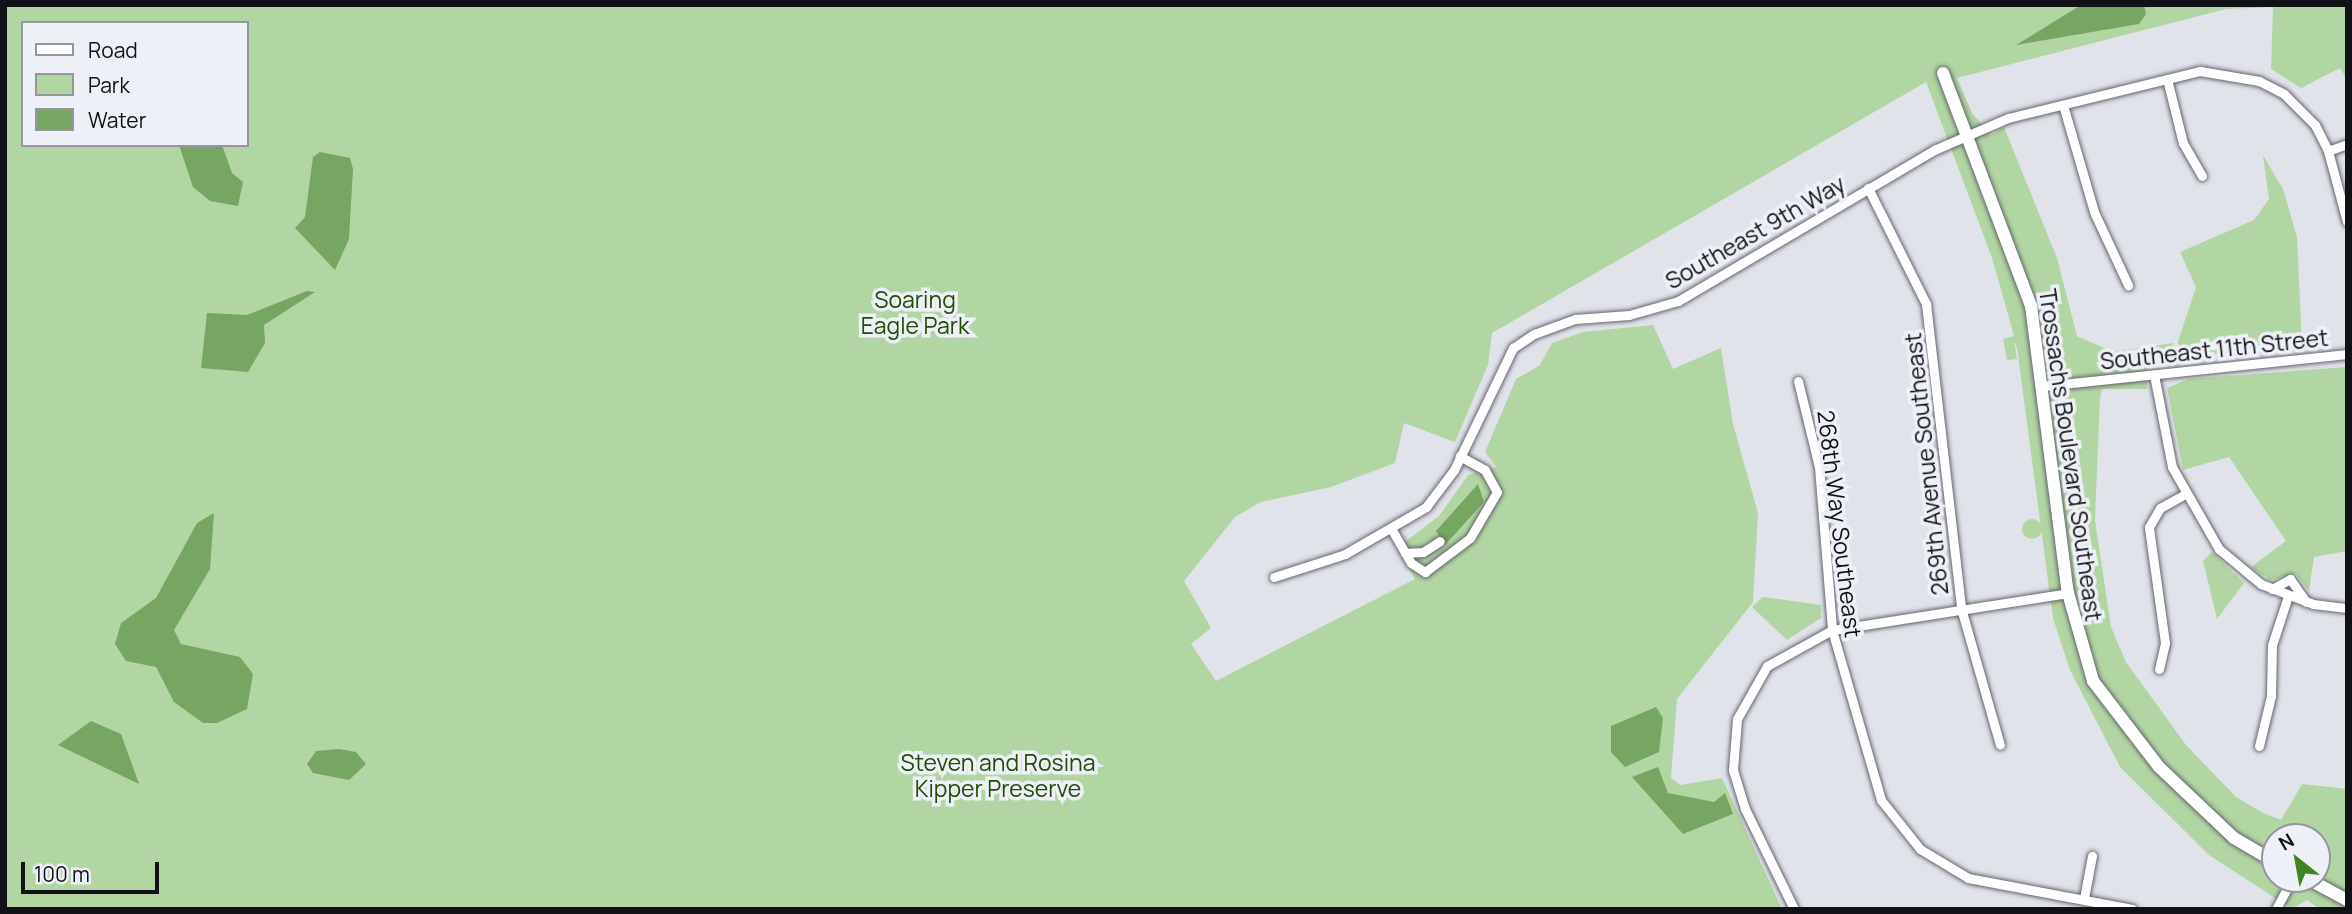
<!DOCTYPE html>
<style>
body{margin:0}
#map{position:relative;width:2352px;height:914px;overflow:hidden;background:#e1e3eb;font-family:Manrope,sans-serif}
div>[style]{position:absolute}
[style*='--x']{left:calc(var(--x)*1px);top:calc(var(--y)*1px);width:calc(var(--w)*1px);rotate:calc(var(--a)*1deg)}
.green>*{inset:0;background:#b2d6a3}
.round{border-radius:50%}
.water>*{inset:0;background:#76a662}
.roads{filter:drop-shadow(0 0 2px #65666d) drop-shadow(0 0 2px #65666d)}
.street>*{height:9px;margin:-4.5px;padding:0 4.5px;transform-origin:4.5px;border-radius:4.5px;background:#fff}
.secondary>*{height:12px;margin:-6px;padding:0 6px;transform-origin:6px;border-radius:6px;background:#fff}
span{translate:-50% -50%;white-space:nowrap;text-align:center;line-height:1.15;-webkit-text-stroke:7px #eef0f8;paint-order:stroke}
.street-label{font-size:23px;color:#111215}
.park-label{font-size:23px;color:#204d02}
.frame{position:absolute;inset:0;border:7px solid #111215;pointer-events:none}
.legend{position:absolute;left:21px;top:21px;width:228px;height:126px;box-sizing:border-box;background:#eef0f8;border:2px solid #96979d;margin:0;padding:9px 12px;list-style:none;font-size:21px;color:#111215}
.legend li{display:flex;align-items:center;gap:14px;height:35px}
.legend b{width:35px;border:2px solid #96979d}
.north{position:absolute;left:2261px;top:823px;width:70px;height:70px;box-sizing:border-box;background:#eef0f8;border:2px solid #96979d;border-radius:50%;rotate:329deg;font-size:19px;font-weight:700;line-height:28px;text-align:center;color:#111215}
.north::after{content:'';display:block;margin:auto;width:24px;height:32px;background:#438222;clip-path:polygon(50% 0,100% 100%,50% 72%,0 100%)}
.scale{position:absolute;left:21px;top:862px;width:138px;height:32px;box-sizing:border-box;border:4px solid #111215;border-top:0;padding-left:9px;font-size:21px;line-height:24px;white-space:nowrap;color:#111215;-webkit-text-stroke:5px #eef0f8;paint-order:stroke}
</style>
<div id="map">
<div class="green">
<div style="clip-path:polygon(evenodd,5px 5px,2345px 5px,2347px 80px,2340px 68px,2301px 88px,2271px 69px,2273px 7px,2226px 9px,1957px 78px,1972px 113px,1991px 135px,2004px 127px,2057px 258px,2077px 336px,2113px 352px,2173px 343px,2172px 362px,2147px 364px,2147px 389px,2102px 389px,2100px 398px,2095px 520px,2111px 627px,2126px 662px,2186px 745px,2236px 797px,2263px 813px,2281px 820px,2302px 784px,2347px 789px,2347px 909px,2320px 909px,2307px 900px,2292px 909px,2209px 855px,2120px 767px,2070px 670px,2053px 618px,2017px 348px,2014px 341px,2017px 359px,2007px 360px,2003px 339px,2014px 336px,1992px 258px,1926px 82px,1492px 333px,1488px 365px,1455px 442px,1404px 423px,1395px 463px,1331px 487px,1261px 502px,1235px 517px,1184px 581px,1211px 628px,1191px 644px,1216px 681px,1415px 579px,1397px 548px,1439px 516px,1468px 475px,1496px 467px,1485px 452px,1516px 379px,1539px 366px,1552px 343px,1583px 332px,1653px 325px,1673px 369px,1721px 348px,1733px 424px,1758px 513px,1753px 602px,1677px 699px,1671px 778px,1680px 785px,1722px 778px,1782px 909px,5px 909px,5px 5px,23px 23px,247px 23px,247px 145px,23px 145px,23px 23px,5px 5px,2275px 837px,2317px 837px,2317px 879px,2275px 879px,2275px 837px)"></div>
<div style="clip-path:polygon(2263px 155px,2283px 189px,2297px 237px,2302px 344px,2181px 358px,2178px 341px,2196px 287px,2180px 252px,2254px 220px,2269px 199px)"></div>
<div style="clip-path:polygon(2347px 367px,2347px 551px,2314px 557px,2309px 591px,2296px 574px,2270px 580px,2251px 567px,2286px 541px,2229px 457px,2183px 470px,2167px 388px,2188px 379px)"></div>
<div class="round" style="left:2022px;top:519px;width:20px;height:20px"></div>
<div style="clip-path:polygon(2212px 552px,2244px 583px,2217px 619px,2203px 561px)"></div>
<div style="clip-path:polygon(1763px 597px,1821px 605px,1821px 618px,1787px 640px,1752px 607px)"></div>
</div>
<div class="water">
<div style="clip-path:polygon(2081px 5px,2144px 5px,2146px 14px,2139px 24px,2016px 45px)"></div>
<div style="clip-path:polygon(179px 145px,222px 145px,232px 173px,243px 182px,238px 206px,210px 201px,193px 187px)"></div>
<div style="clip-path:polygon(320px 152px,350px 158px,353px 169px,349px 239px,335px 270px,295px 228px,305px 217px,313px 157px)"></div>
<div style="clip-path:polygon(307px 291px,315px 292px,264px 325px,265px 343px,248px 372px,201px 368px,207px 313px,247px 315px)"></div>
<div style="clip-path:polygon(1478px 484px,1484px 502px,1445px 545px,1436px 531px)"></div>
<div style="clip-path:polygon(214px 513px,210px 569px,174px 630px,181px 644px,240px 657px,253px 674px,247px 709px,217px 723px,203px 723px,174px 702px,156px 667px,126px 661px,115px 644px,121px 623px,156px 598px,197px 523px)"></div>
<div style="clip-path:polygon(1656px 707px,1663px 718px,1659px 752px,1625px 767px,1611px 752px,1611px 726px)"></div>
<div style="clip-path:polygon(91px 721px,121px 734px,139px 784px,58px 745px)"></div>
<div style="clip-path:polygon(339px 749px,356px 752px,366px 764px,349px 780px,313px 773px,307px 764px,316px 751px)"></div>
<div style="clip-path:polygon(1658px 767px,1668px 793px,1714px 802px,1725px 793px,1733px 814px,1683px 834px,1632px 777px)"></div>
</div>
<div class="roads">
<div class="street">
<div style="--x:2167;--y:79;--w:66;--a:76"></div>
<div style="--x:2183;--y:143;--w:38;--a:60"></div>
<div style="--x:2063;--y:105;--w:111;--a:73.8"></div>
<div style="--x:2094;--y:212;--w:81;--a:65"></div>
<div style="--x:2328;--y:151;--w:20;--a:-20"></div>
<div style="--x:1868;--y:188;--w:130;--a:63.4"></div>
<div style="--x:1926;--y:304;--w:306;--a:83.4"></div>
<div style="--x:1961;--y:608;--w:142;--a:74.1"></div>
<div style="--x:2154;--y:375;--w:94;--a:78.9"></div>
<div style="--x:2172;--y:467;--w:95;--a:60.2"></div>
<div style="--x:2219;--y:549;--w:55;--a:39.8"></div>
<div style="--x:2261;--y:584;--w:56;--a:21"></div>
<div style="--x:2313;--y:604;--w:34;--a:7"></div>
<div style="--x:1798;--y:381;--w:89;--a:76.3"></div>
<div style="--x:1819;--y:467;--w:164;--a:85.4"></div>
<div style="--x:1832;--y:630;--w:177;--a:73.9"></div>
<div style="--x:1881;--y:800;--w:63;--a:51.5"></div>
<div style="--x:1920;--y:849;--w:56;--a:31.1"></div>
<div style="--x:1968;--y:878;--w:167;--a:10.7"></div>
<div style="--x:2043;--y:386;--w:306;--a:-6"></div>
<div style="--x:1392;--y:530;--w:38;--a:60"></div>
<div style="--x:1411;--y:563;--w:17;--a:33"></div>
<div style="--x:1425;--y:572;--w:56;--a:-37.1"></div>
<div style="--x:1470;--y:538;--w:53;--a:-59.6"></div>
<div style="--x:1497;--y:492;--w:25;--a:-119"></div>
<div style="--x:1485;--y:470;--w:29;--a:-151"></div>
<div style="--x:1405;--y:553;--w:18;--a:-3"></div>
<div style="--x:1423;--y:552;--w:20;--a:-33"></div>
<div style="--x:1274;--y:577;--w:75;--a:-17.9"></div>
<div style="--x:1345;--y:554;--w:94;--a:-30.1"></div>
<div style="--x:1426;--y:507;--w:46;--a:-52.9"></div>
<div style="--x:1454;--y:470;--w:136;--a:-64.2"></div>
<div style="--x:1513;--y:348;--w:25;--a:-34"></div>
<div style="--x:1534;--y:334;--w:44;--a:-20.1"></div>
<div style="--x:1575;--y:319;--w:54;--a:-4.2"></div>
<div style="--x:1629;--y:315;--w:51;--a:-15.9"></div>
<div style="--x:1678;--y:301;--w:297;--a:-30.5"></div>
<div style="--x:1934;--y:150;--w:81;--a:-23.4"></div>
<div style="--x:2008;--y:118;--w:198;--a:-13.8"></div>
<div style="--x:2200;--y:71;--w:60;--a:9.6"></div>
<div style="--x:2259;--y:81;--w:28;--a:27"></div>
<div style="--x:2284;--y:94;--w:44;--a:45"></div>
<div style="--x:2315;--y:125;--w:29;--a:63"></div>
<div style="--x:2328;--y:151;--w:73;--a:75"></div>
<div style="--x:2272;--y:589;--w:21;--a:-29"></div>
<div style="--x:2290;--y:579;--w:28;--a:55"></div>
<div style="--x:2159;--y:669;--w:27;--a:-77"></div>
<div style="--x:2165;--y:643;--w:117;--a:-97.9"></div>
<div style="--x:2149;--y:527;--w:22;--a:-60"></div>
<div style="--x:2160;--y:508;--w:26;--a:-29"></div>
<div style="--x:2259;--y:746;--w:51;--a:-76.5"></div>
<div style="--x:2271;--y:696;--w:51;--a:-88.9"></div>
<div style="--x:2272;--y:645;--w:52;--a:-71.9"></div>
<div style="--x:2084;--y:898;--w:43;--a:-79.2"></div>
<div style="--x:1794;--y:909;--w:111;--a:-116.1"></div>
<div style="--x:1745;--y:809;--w:41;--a:-107.1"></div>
<div style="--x:1733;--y:770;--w:51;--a:-85.5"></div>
<div style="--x:1737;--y:719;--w:61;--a:-60.5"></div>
<div style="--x:1767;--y:666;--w:74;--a:-29"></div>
<div style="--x:1832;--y:630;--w:239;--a:-8.9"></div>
<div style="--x:2276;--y:909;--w:34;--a:-62"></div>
</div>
<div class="secondary">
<div style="--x:1943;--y:73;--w:249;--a:69.3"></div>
<div style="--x:2031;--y:306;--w:289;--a:82.7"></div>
<div style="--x:2068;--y:593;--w:91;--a:74.1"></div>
<div style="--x:2093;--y:681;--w:108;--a:52.5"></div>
<div style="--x:2159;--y:767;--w:103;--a:43.4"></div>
<div style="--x:2234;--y:838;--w:48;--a:30.3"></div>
<div style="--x:2308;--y:879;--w:44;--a:28.3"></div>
</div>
</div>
<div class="street-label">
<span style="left:1755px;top:232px;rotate:-30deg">Southeast 9th Way</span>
<span style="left:2214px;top:349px;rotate:-6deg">Southeast 11th Street</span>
<span style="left:2071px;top:455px;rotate:82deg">Trossachs Boulevard Southeast</span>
<span style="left:1926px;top:464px;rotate:-96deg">269th Avenue Southeast</span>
<span style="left:1840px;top:524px;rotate:83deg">268th Way Southeast</span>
</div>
<div class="park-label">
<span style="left:915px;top:312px">Soaring<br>Eagle Park</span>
<span style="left:998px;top:775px">Steven and Rosina<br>Kipper Preserve</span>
</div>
<div class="frame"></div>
<ul class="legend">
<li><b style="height:9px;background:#fff"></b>Road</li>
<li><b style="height:19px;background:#b2d6a3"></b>Park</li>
<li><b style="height:19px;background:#76a662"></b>Water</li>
</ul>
<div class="north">N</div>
<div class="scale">100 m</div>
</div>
